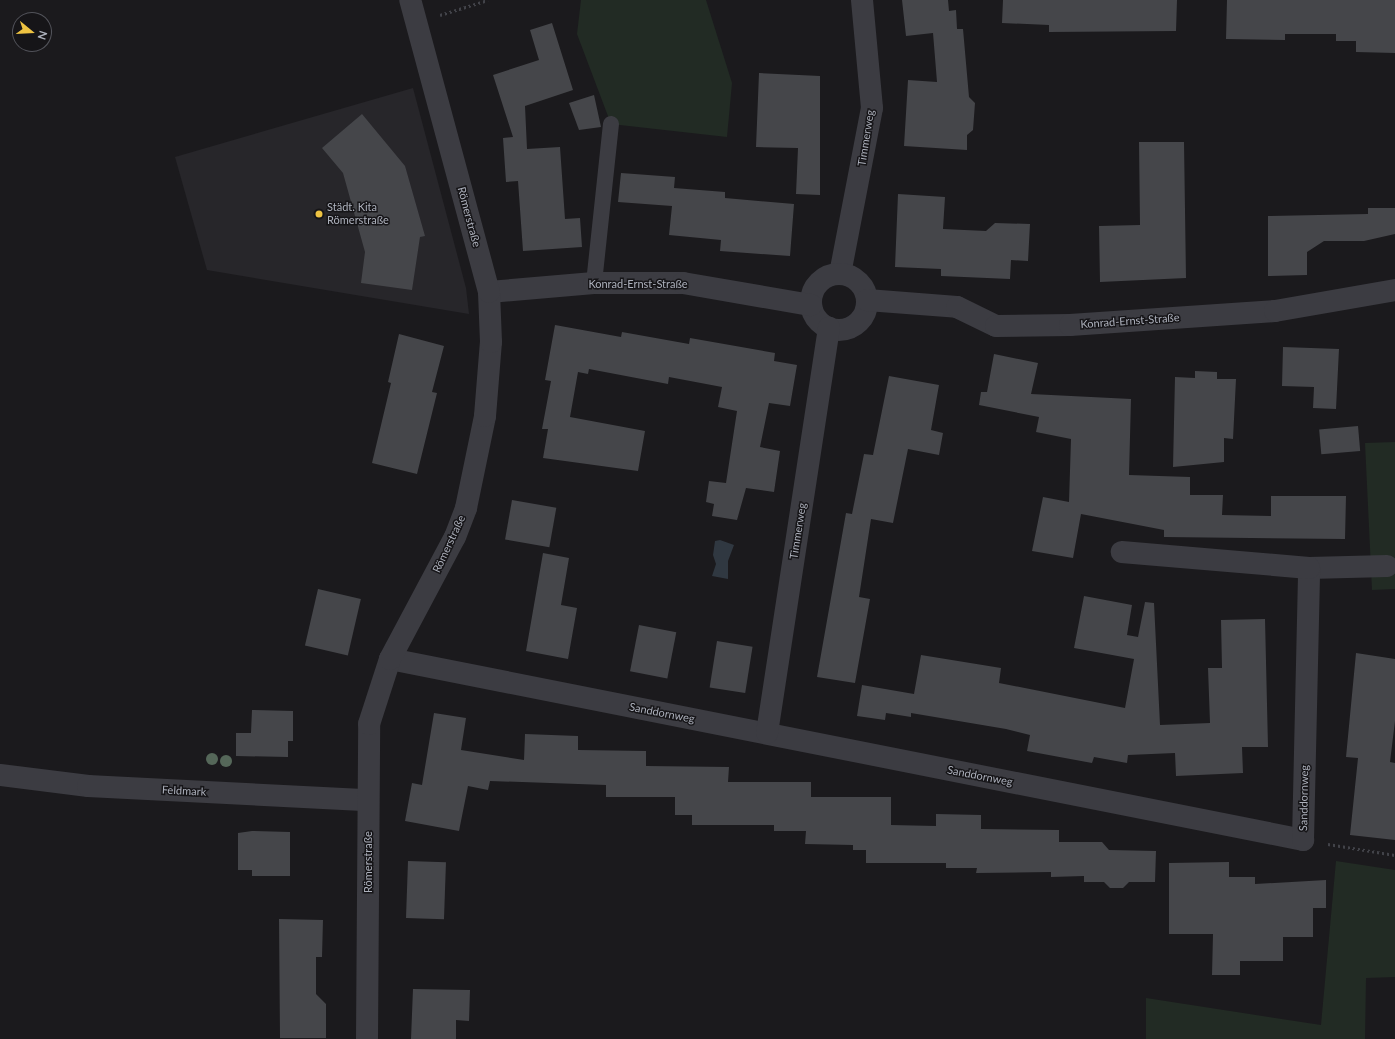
<!DOCTYPE html>
<meta charset="utf-8">
<style>
body{margin:0}
#map{position:relative;width:1395px;height:1039px;overflow:hidden;background:#1b1a1d;font-family:Lato,sans-serif}
div>[style]{position:absolute}
[style*='--x']{left:calc(var(--x)*1px);top:calc(var(--y)*1px);width:calc(var(--w)*1px);rotate:calc(var(--a)*1deg)}
.built>*{inset:0;background:#27262a}
.green>*{inset:0;background:#222b24}
.water>*{inset:0;background:#303841}
.building>*{inset:0;background:#45464a;transform-origin:0 0}
.path>*{height:2.5px;margin-top:-1.25px;transform-origin:0;background:repeating-linear-gradient(90deg,#424349 0 2px,transparent 0 5px)}
.service>*{height:16px;margin:-8px;padding:0 8px;transform-origin:8px;border-radius:8px;background:#3c3c42}
.minor>*{height:22px;margin:-11px;padding:0 11px;transform-origin:11px;border-radius:11px;background:#3c3c42}
.minor>.ring{margin:-11px;padding:0;box-sizing:content-box;background:none;border:22px solid #3c3c42;border-radius:50%}
.trees>*{width:12px;height:12px;margin:-6px;border-radius:50%;background:#556759}
.dots>*{width:11px;height:11px;translate:-50% -50%;box-sizing:border-box;border:2px solid #161518;border-radius:50%}
span{translate:-50% -50%;white-space:nowrap;text-align:center;line-height:1.15;-webkit-text-stroke:3px #161518;paint-order:stroke}
.street-label{font-size:11px;color:#adb1bc}
.poi-label{font-size:11px;color:#adb1bc}
.left{translate:0 -50%;text-align:left}
.north{position:absolute;left:12px;top:12px;width:40px;height:40px;box-sizing:border-box;background:#161518;border:1px solid #52535a;border-radius:50%;rotate:108deg;font-size:11px;font-weight:700;line-height:16px;text-align:center;color:#adb1bc}
.north::after{content:'';display:block;margin:auto;width:14px;height:18px;background:#eec342;clip-path:polygon(50% 0,100% 100%,50% 72%,0 100%)}
</style>
<div id="map">
<div class="built">
<div style="clip-path:polygon(413px 88px,466px 288px,469px 314px,207px 270px,175px 157px)"></div>
</div>
<div class="green">
<div style="clip-path:polygon(581px 0,706px 0,732px 83px,727px 137px,611px 124px,577px 34px)"></div>
<div style="clip-path:polygon(1395px 442px,1395px 589px,1372px 590px,1365px 443px)"></div>
<div style="clip-path:polygon(1336px 861px,1395px 870px,1395px 977px,1366px 978px,1365px 1039px,1146px 1039px,1146px 998px,1321px 1025px)"></div>
</div>
<div class="water">
<div style="clip-path:polygon(720px 540px,734px 545px,728px 561px,728px 579px,712px 576px,716px 564px,713px 555px,715px 541px)"></div>
</div>
<div class="building">
<div style="clip-path:polygon(902px 0,948px 0,949px 11px,956px 10px,957px 29px,963px 29px,969px 97px,975px 103px,973px 130px,967px 135px,967px 150px,904px 146px,908px 80px,937px 82px,933px 33px,906px 36px)"></div>
<div style="clip-path:polygon(1003px 0,1177px 0,1176px 31px,1049px 32px,1049px 25px,1002px 23px)"></div>
<div style="clip-path:polygon(1227px 0,1395px 0,1395px 53px,1356px 52px,1356px 41px,1336px 41px,1336px 34px,1285px 34px,1285px 40px,1226px 39px)"></div>
<div style="clip-path:polygon(552px 23px,573px 90px,525px 106px,527px 149px,560px 147px,565px 219px,580px 218px,582px 247px,523px 251px,518px 181px,506px 182px,503px 138px,513px 137px,493px 75px,539px 60px,530px 30px)"></div>
<div style="clip-path:polygon(759px 73px,820px 76px,820px 195px,796px 194px,798px 148px,756px 147px)"></div>
<div style="clip-path:polygon(594px 95px,601px 127px,579px 130px,569px 103px)"></div>
<div style="clip-path:polygon(362px 114px,405px 166px,425px 236px,420px 237px,412px 290px,361px 283px,365px 252px,343px 173px,322px 148px)"></div>
<div style="clip-path:polygon(1139px 142px,1184px 142px,1186px 278px,1100px 282px,1099px 226px,1140px 225px)"></div>
<div style="clip-path:polygon(621px 173px,675px 177px,674px 188px,725px 192px,725px 198px,794px 204px,790px 256px,720px 251px,721px 240px,669px 235px,672px 206px,618px 202px)"></div>
<div style="clip-path:polygon(898px 194px,945px 197px,943px 229px,986px 231px,995px 223px,1030px 224px,1028px 261px,1011px 260px,1010px 279px,941px 276px,941px 269px,895px 267px)"></div>
<div style="clip-path:polygon(1368px 208px,1395px 208px,1395px 234px,1364px 241px,1324px 241px,1307px 252px,1307px 275px,1268px 276px,1268px 216px,1368px 214px)"></div>
<div style="clip-path:polygon(555px 325px,621px 337px,622px 332px,689px 344px,690px 338px,775px 353px,774px 361px,797px 365px,790px 406px,769px 403px,760px 447px,780px 451px,774px 492px,746px 488px,737px 520px,712px 516px,714px 504px,706px 502px,709px 481px,726px 483px,737px 411px,718px 407px,722px 387px,669px 377px,668px 384px,589px 369px,588px 374px,578px 372px,570px 417px,645px 431px,638px 471px,543px 458px,548px 429px,542px 429px,551px 381px,545px 380px)"></div>
<div style="clip-path:polygon(399px 334px,444px 346px,432px 392px,437px 393px,417px 474px,372px 463px,391px 383px,388px 382px)"></div>
<div style="clip-path:polygon(1283px 347px,1339px 349px,1336px 409px,1313px 408px,1314px 387px,1282px 386px)"></div>
<div style="clip-path:polygon(994px 354px,1038px 363px,1031px 394px,1131px 399px,1129px 475px,1190px 477px,1190px 495px,1223px 495px,1222px 515px,1271px 516px,1271px 496px,1346px 496px,1345px 539px,1164px 537px,1164px 530px,1081px 514px,1073px 558px,1032px 551px,1043px 497px,1069px 502px,1071px 439px,1036px 432px,1039px 417px,979px 405px,981px 392px,987px 392px)"></div>
<div style="clip-path:polygon(1195px 371px,1217px 372px,1217px 379px,1236px 379px,1233px 439px,1224px 438px,1224px 462px,1173px 467px,1175px 377px,1195px 378px)"></div>
<div style="clip-path:polygon(889px 376px,939px 385px,931px 430px,943px 433px,939px 455px,908px 449px,893px 523px,871px 519px,859px 597px,870px 599px,855px 683px,817px 677px,846px 513px,852px 514px,864px 454px,873px 455px)"></div>
<div style="left:1358px;top:426px;width:25px;height:39px;rotate:85deg"></div>
<div style="left:512px;top:500px;width:45px;height:40px;rotate:10deg"></div>
<div style="clip-path:polygon(543px 553px,569px 558px,561px 605px,577px 608px,568px 659px,526px 651px)"></div>
<div style="left:318px;top:589px;width:44px;height:58px;rotate:13deg"></div>
<div style="clip-path:polygon(1084px 596px,1132px 605px,1127px 635px,1138px 637px,1145px 602px,1154px 603px,1160px 725px,1210px 723px,1208px 668px,1222px 668px,1221px 620px,1265px 619px,1268px 747px,1242px 747px,1243px 773px,1176px 776px,1175px 753px,1128px 755px,1127px 763px,1094px 757px,1092px 763px,1027px 751px,1030px 735px,1006px 729px,911px 713px,911px 717px,886px 713px,885px 720px,857px 716px,862px 685px,914px 694px,921px 655px,1001px 668px,999px 683px,1125px 708px,1134px 659px,1074px 648px)"></div>
<div style="left:639px;top:625px;width:38px;height:47px;rotate:11deg"></div>
<div style="left:717px;top:641px;width:36px;height:47px;rotate:9deg"></div>
<div style="clip-path:polygon(1356px 653px,1395px 659px,1395px 721px,1390px 762px,1395px 763px,1395px 840px,1350px 835px,1358px 758px,1346px 757px)"></div>
<div style="clip-path:polygon(252px 710px,293px 711px,293px 741px,288px 741px,288px 757px,236px 756px,236px 733px,251px 733px)"></div>
<div style="clip-path:polygon(434px 713px,466px 718px,461px 750px,524px 760px,525px 734px,578px 736px,578px 750px,646px 751px,646px 766px,729px 767px,728px 782px,811px 782px,811px 797px,891px 797px,891px 825px,936px 826px,936px 814px,981px 815px,981px 829px,1059px 830px,1059px 842px,1102px 842px,1109px 850px,1156px 851px,1155px 882px,1129px 882px,1123px 888px,1110px 888px,1104px 882px,1084px 882px,1084px 876px,1051px 877px,1051px 872px,976px 873px,977px 868px,946px 868px,946px 863px,866px 863px,866px 850px,853px 850px,853px 845px,805px 844px,806px 831px,774px 831px,774px 825px,692px 825px,692px 815px,675px 815px,675px 797px,606px 797px,606px 785px,490px 781px,488px 790px,468px 786px,459px 831px,405px 821px,412px 783px,422px 785px)"></div>
<div style="clip-path:polygon(252px 831px,290px 832px,290px 876px,252px 876px,252px 870px,238px 870px,238px 833px)"></div>
<div style="left:408px;top:861px;width:38px;height:57px;rotate:2deg"></div>
<div style="clip-path:polygon(1229px 862px,1229px 877px,1255px 877px,1255px 884px,1326px 880px,1326px 908px,1313px 908px,1313px 937px,1283px 937px,1283px 961px,1240px 961px,1240px 975px,1212px 975px,1213px 934px,1169px 934px,1169px 863px)"></div>
<div style="clip-path:polygon(279px 919px,323px 920px,322px 957px,316px 957px,316px 994px,326px 1004px,326px 1038px,280px 1038px)"></div>
<div style="clip-path:polygon(413px 989px,470px 990px,469px 1021px,456px 1020px,456px 1039px,411px 1039px)"></div>
</div>
<div class="path">
<div style="--x:440;--y:15;--w:50;--a:-17.4"></div>
<div style="--x:1328;--y:844;--w:68;--a:9.3"></div>
</div>
<div class="service">
<div style="--x:594;--y:283;--w:160;--a:-83.9"></div>
</div>
<div class="minor">
<div style="--x:840;--y:274;--w:169;--a:-79.1"></div>
<div style="--x:872;--y:108;--w:108;--a:-95.3"></div>
<div class="ring" style="left:811px;top:274px;width:34px;height:34px"></div>
<div style="--x:489;--y:292;--w:105;--a:-4.9"></div>
<div style="--x:594;--y:283;--w:89;--a:0"></div>
<div style="--x:683;--y:283;--w:130;--a:9.8"></div>
<div style="--x:867;--y:300;--w:90;--a:4.4"></div>
<div style="--x:957;--y:307;--w:43;--a:26"></div>
<div style="--x:996;--y:326;--w:74;--a:-0.8"></div>
<div style="--x:1070;--y:325;--w:205;--a:-3.9"></div>
<div style="--x:1275;--y:311;--w:122;--a:-9.9"></div>
<div style="--x:1309;--y:568;--w:78;--a:-1.5"></div>
<div style="--x:390;--y:659;--w:931;--a:11.21"></div>
<div style="--x:1303;--y:840;--w:272;--a:-88.7"></div>
<div style="--x:1309;--y:568;--w:188;--a:-175.1"></div>
<div style="--x:767;--y:733;--w:410;--a:-81.3"></div>
<div style="--x:0;--y:775;--w:89;--a:7.1"></div>
<div style="--x:88;--y:786;--w:280;--a:2.9"></div>
<div style="--x:367;--y:1039;--w:315;--a:-89.6"></div>
<div style="--x:369;--y:724;--w:68;--a:-72.1"></div>
<div style="--x:390;--y:659;--w:138;--a:-62"></div>
<div style="--x:455;--y:537;--w:31;--a:-69"></div>
<div style="--x:466;--y:508;--w:94;--a:-78.3"></div>
<div style="--x:485;--y:416;--w:74;--a:-85.4"></div>
<div style="--x:491;--y:342;--w:50;--a:-92.3"></div>
<div style="--x:489;--y:292;--w:302;--a:-105.1"></div>
</div>
<div class="trees">
<div style="left:212px;top:759px"></div>
<div style="left:226px;top:761px"></div>
</div>
<div class="dots">
<div style="left:319px;top:214px;background:#eec342"></div>
</div>
<div class="street-label">
<span style="left:866px;top:138px;rotate:-81deg">Timmerweg</span>
<span style="left:469px;top:217px;rotate:75deg">Römerstraße</span>
<span style="left:638px;top:284px">Konrad-Ernst-Straße</span>
<span style="left:1130px;top:321px;rotate:-4deg">Konrad-Ernst-Straße</span>
<span style="left:798px;top:531px;rotate:-81deg">Timmerweg</span>
<span style="left:449px;top:544px;rotate:-65deg">Römerstraße</span>
<span style="left:662px;top:713px;rotate:11deg">Sanddornweg</span>
<span style="left:980px;top:776px;rotate:11deg">Sanddornweg</span>
<span style="left:184px;top:791px;rotate:3deg">Feldmark</span>
<span style="left:1304px;top:798px;rotate:-89deg">Sanddornweg</span>
<span style="left:368px;top:862px;rotate:-90deg">Römerstraße</span>
</div>
<div class="poi-label">
<span class="left" style="left:327px;top:214px">Städt. Kita<br>Römerstraße</span>
</div>
<div class="north">N</div>
</div>
